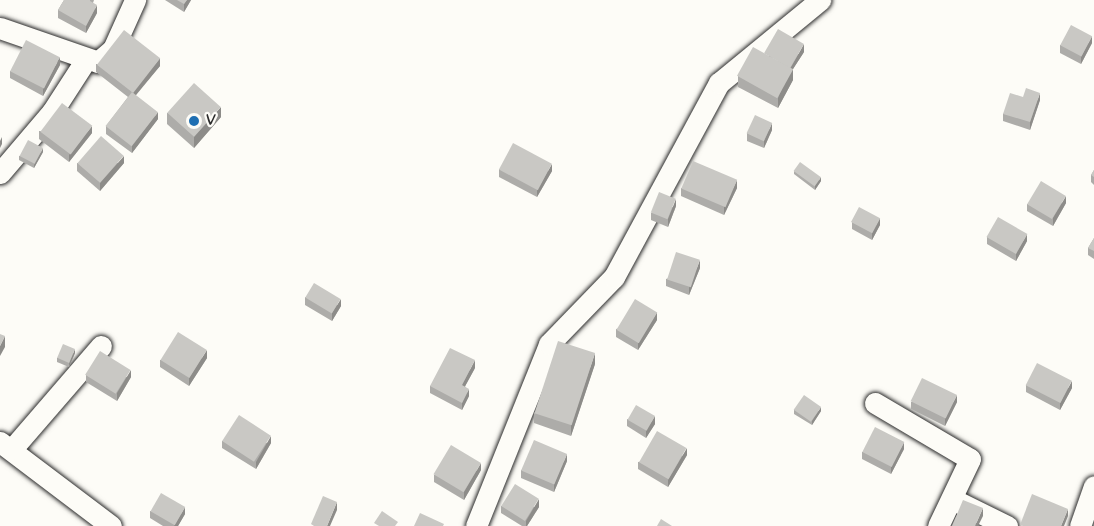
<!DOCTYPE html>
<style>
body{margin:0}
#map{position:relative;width:1094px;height:526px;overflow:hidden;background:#fdfcf7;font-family:Dekko,sans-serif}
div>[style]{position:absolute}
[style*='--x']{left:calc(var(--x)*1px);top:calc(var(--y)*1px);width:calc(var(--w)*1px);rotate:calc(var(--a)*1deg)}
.roads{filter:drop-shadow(0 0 2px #2b2b2b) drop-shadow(0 0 2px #2b2b2b)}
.minor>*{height:21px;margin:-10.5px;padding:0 10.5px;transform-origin:10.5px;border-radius:10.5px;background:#fdfcf7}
.wall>*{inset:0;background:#adaca9}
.shaded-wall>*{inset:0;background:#8d8c89}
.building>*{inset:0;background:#c9c8c4;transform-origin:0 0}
.dots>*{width:16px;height:16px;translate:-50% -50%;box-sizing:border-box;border:3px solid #fdfcf7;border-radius:50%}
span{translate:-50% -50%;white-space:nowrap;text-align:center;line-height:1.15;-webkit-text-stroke:4.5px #fdfcf7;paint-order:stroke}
.poi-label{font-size:24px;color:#2b2b2b}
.left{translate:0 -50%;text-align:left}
</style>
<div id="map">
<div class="roads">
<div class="minor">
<div style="--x:0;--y:28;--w:104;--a:19.1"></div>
<div style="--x:98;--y:62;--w:20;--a:-41"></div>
<div style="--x:113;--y:49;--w:54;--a:-65.8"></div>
<div style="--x:0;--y:173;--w:80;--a:-49.6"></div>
<div style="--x:52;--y:112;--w:61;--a:-57.1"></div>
<div style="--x:875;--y:403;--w:110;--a:30.5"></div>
<div style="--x:970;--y:459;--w:74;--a:115.5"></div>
<div style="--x:0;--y:442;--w:139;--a:37.1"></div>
<div style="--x:12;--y:449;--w:136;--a:-49.2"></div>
<div style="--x:956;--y:501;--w:57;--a:26.1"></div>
<div style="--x:476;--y:526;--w:196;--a:-68.1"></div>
<div style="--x:549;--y:344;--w:93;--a:-45.9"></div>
<div style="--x:614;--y:277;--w:221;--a:-61.6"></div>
<div style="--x:719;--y:83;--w:131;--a:-39.4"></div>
<div style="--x:1080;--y:526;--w:42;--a:-70.7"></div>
</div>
</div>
<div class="wall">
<div style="clip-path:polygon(64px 0,94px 0,93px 3px,97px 13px,86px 33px,58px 18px,58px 10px)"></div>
<div style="clip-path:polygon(165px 0,191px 0,184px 12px)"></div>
<div style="clip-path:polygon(1092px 43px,1081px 64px,1060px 53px,1060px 45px)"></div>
<div style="clip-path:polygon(804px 52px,793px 69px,793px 80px,778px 108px,738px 87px,738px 76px)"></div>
<div style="clip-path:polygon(96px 64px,160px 66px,135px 95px,158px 119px,132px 153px,106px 134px,106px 126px,128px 97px,96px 72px)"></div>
<div style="clip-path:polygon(60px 65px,43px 96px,10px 78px,10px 71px)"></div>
<div style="clip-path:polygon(1023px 97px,1040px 100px,1030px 130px,1003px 121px,1003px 114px)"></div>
<div style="clip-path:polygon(167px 113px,221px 117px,194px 148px,167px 124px)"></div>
<div style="clip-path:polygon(772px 130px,764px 148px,747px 141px,747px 133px)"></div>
<div style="clip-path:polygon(39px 131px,92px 133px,69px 162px,39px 139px)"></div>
<div style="clip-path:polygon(43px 152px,34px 168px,19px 160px,19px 156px)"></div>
<div style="clip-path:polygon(77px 163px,124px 163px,100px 191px,77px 171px)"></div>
<div style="clip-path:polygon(499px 169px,552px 171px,537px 197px,499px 177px)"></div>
<div style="clip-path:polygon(1094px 170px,1094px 185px,1091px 182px,1091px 175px)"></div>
<div style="clip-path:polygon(794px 171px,821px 181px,815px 190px,794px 174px)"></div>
<div style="clip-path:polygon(681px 188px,737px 188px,724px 215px,681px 196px)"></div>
<div style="clip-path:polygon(1066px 203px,1053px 226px,1027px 211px,1027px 204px)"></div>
<div style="clip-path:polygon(676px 206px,668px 227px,651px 220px,651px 213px)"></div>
<div style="clip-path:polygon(852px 222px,880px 225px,872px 240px,852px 229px)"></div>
<div style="clip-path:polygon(987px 237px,1027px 241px,1016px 261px,987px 244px)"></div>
<div style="clip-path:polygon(1094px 238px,1094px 259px,1088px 255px,1088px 248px)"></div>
<div style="clip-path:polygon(700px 268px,689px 295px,666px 286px,666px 279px)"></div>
<div style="clip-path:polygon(305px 297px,341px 306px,332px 321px,305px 305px)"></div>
<div style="clip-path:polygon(657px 320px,638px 350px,616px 337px,616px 329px)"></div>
<div style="clip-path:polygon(75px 353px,69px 367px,57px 362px,57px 358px)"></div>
<div style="clip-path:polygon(207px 358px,189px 386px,160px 367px,160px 360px)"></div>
<div style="clip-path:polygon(595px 364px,571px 436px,534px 423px,534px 413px)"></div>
<div style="clip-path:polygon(475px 368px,465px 386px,469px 396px,462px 410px,430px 393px,430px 386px)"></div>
<div style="clip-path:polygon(86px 375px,131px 377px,117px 401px,86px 382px)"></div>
<div style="clip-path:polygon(1026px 385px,1072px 388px,1060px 410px,1026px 392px)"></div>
<div style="clip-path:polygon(911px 402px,957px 402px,945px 426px,911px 409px)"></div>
<div style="clip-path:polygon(794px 410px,821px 411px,812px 425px,794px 414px)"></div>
<div style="clip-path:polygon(627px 419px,655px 424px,646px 438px,627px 426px)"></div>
<div style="clip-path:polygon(222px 441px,271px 443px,256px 469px,222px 448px)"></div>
<div style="clip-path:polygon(904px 449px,891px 474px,862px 459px,862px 452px)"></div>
<div style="clip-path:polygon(687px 455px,668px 487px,638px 469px,638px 462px)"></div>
<div style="clip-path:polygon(567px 461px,554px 492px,521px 478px,521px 470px)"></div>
<div style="clip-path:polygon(481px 470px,464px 500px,434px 482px,434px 475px)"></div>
<div style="clip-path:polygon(501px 506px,539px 507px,527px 526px,522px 526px,501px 513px)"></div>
<div style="clip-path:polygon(150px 511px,185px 514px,178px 526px,163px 526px,150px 518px)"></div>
</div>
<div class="shaded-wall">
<div style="clip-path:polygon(187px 0,191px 0,184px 12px,184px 4px)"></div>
<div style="clip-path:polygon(97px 5px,97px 13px,86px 33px,86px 26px)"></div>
<div style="clip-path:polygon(1092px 36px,1092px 43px,1081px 64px,1081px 57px)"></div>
<div style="clip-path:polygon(804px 44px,804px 52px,793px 69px,793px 80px,778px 108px,778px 98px,790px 69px)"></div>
<div style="clip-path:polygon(60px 57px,60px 65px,43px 96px,43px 89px)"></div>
<div style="clip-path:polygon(160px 58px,160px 66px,132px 100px,132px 92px)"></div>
<div style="clip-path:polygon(1040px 93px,1040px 100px,1030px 130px,1030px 122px)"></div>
<div style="clip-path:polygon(221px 107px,221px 117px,194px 148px,194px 137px)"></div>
<div style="clip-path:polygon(158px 112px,158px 119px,132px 153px,132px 146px)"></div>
<div style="clip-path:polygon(772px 123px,772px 130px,764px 148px,764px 141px)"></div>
<div style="clip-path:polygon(92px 126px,92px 133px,69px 162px,69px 155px)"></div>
<div style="clip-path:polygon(2px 137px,2px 144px,0 148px,0 141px)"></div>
<div style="clip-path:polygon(43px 148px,43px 152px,34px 168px,34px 165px)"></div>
<div style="clip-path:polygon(124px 156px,124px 163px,100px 191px,100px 183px)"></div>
<div style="clip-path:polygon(552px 164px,552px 171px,537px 197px,537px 190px)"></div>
<div style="clip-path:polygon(821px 177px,821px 181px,815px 190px,815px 186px)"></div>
<div style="clip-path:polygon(737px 180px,737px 188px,724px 215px,724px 207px)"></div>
<div style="clip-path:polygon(1066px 196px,1066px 203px,1053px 226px,1053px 218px)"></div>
<div style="clip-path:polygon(676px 199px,676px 206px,668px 227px,668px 219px)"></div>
<div style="clip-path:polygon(880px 218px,880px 225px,872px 240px,872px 232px)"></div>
<div style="clip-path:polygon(1027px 234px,1027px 241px,1016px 261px,1016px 254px)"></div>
<div style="clip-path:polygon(700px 260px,700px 268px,689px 295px,689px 288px)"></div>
<div style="clip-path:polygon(341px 299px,341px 306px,332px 321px,332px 313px)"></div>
<div style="clip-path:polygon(657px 312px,657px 320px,638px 350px,638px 343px)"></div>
<div style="clip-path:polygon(5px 336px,5px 347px,0 356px,0 346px)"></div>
<div style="clip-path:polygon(75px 349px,75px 353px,69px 367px,69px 363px)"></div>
<div style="clip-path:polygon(207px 350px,207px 358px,189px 386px,189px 378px)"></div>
<div style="clip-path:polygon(595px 353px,595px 364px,571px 436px,571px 425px)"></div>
<div style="clip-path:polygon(475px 360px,475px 368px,462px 392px,462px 385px)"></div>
<div style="clip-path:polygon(131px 370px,131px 377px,117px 401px,117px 393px)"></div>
<div style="clip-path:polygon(1072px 381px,1072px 388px,1060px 410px,1060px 403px)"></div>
<div style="clip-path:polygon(469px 389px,469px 396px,462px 410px,462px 403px)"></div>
<div style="clip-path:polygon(957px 395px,957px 402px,945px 426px,945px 418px)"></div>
<div style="clip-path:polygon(821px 407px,821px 411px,812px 425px,812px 421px)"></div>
<div style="clip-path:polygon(655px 416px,655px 424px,646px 438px,646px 430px)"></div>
<div style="clip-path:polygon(271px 436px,271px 443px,256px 469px,256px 462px)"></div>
<div style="clip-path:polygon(904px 442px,904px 449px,891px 474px,891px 467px)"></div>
<div style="clip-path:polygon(687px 448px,687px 455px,668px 487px,668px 480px)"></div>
<div style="clip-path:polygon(567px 454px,567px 461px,554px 492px,554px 484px)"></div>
<div style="clip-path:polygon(481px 463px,481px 470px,464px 500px,464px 492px)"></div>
<div style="clip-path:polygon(539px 499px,539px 507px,527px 526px,526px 526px,526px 521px)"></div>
<div style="clip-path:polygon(337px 502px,337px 510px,330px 526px,327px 526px)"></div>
<div style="clip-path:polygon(185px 507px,185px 514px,178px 526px,174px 526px)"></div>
<div style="clip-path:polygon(983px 508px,983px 516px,978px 526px,975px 526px)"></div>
<div style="clip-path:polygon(1068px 509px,1068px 516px,1064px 526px,1061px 526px)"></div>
</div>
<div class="building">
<div style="clip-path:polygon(64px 0,90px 0,90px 1px,97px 5px,86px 26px,58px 10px)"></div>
<div style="clip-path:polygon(177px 0,187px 0,184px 4px)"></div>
<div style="left:1071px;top:25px;width:24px;height:23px;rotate:28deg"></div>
<div style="left:778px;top:29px;width:30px;height:28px;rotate:30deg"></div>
<div style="left:124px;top:30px;width:46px;height:44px;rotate:38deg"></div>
<div style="left:26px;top:40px;width:38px;height:35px;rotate:27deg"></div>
<div style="left:753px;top:47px;width:46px;height:33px;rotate:29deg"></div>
<div style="left:194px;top:83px;width:36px;height:40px;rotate:42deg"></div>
<div style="clip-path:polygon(1026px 88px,1040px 93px,1030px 122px,1003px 114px,1010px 93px,1023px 97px)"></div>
<div style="left:132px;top:92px;width:33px;height:43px;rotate:38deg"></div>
<div style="left:62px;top:103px;width:38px;height:36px;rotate:37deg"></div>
<div style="left:755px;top:115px;width:19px;height:20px;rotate:25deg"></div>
<div style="left:101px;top:136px;width:30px;height:36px;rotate:41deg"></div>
<div style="left:28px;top:140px;width:17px;height:18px;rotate:28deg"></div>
<div style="left:513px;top:143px;width:44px;height:30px;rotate:28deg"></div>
<div style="left:693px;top:161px;width:48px;height:30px;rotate:23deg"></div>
<div style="left:800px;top:162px;width:26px;height:11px;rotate:36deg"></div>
<div style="clip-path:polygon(1094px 170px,1094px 177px,1091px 175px)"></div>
<div style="left:1041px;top:181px;width:29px;height:27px;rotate:31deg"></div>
<div style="left:659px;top:192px;width:18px;height:22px;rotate:22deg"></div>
<div style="left:859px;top:207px;width:24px;height:17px;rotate:28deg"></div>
<div style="left:998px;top:217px;width:34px;height:23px;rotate:30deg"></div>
<div style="clip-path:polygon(1094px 238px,1094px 251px,1088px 248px)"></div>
<div style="left:676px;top:252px;width:25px;height:29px;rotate:18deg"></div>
<div style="left:314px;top:283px;width:31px;height:17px;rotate:31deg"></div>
<div style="left:635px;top:299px;width:26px;height:36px;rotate:31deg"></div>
<div style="left:178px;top:332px;width:34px;height:33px;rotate:32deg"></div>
<div style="clip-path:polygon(0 334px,5px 336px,0 346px)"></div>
<div style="left:558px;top:341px;width:39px;height:76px;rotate:18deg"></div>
<div style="left:63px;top:344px;width:13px;height:15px;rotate:23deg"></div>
<div style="clip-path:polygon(450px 348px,475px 360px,462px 385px,469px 389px,462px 403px,430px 386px)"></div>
<div style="left:100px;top:351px;width:36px;height:28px;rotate:32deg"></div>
<div style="left:1037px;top:363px;width:39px;height:25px;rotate:27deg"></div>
<div style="left:922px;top:378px;width:39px;height:26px;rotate:26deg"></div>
<div style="left:804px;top:395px;width:21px;height:18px;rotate:35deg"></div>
<div style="left:636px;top:405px;width:22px;height:17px;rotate:30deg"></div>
<div style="left:239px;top:415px;width:38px;height:31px;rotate:33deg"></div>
<div style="left:875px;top:427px;width:33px;height:28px;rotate:27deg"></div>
<div style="left:657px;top:431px;width:34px;height:36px;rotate:30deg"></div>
<div style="left:534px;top:440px;width:36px;height:33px;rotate:23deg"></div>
<div style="left:451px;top:445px;width:35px;height:34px;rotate:31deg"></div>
<div style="left:515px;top:484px;width:28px;height:26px;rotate:32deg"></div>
<div style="left:161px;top:493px;width:28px;height:21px;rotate:30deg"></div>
<div style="clip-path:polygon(1032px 494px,1068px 509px,1061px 526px,1023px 526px,1020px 525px)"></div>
<div style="clip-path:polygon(323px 496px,337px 502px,327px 526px,314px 526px,311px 524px)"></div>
<div style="clip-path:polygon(963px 500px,983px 508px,975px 526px,952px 526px)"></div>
<div style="clip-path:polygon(382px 511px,398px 522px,395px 526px,379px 526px,374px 523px)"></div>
<div style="clip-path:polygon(420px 513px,444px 524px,443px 526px,414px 526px)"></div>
<div style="clip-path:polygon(661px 519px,672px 526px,657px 526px)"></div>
</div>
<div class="dots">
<div style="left:194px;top:121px;background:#1f6fb2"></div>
</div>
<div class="poi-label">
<span class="left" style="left:206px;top:121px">v</span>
</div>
</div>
